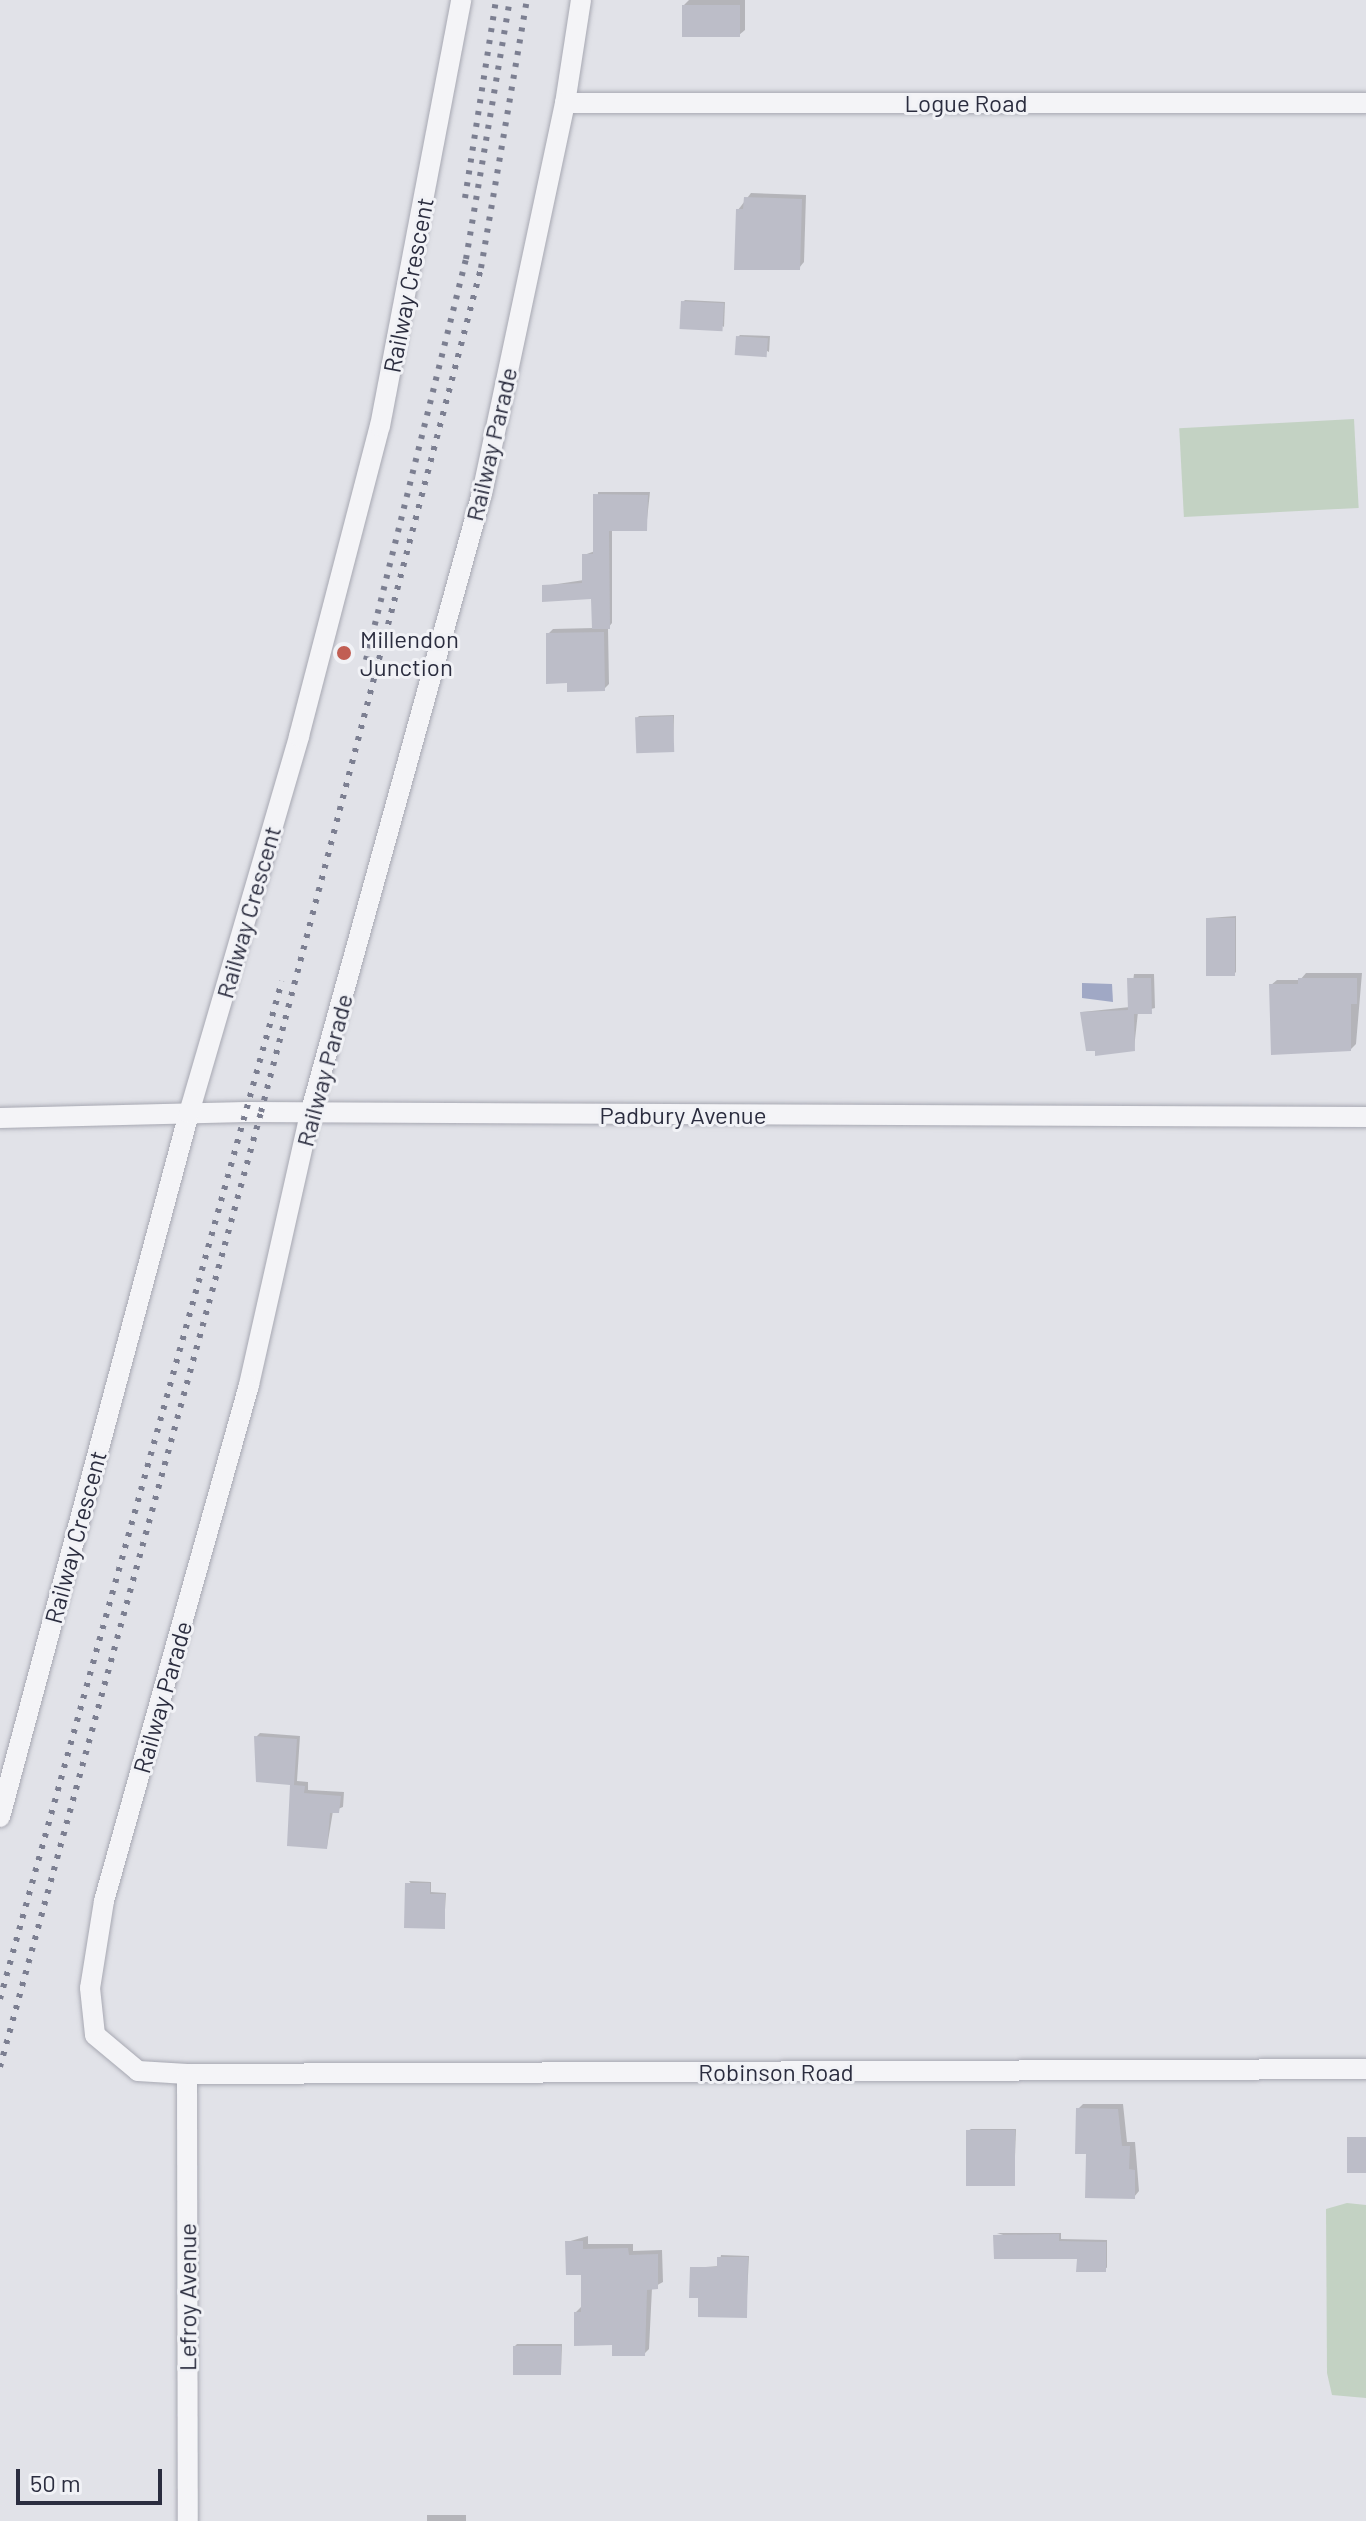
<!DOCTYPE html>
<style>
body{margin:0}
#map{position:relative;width:1366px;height:2521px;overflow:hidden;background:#e1e2e8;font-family:Barlow,sans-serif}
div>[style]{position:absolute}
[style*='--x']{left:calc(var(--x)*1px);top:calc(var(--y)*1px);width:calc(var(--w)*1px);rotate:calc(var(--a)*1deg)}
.green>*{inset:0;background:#c3d2c3;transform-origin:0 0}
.water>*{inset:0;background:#a0a8c5}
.shadow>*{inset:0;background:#0003;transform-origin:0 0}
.building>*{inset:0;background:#bcbdc8;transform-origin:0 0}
.roads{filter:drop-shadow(0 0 2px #a7a8b2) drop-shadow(0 0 2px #a7a8b2)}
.minor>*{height:20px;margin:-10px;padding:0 10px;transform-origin:10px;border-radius:10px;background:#f4f4f7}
.rail>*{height:6px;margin-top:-3px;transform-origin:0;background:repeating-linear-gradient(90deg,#7c7f91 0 4px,transparent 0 12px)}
.dots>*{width:22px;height:22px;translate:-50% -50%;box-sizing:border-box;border:4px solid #f1f2f6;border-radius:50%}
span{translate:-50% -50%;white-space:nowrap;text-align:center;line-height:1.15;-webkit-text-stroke:6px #f1f2f6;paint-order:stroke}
.street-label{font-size:24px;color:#2b2d3f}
.poi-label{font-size:24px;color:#2b2d3f}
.left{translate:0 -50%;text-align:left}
.scale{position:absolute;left:16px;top:2469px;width:146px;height:36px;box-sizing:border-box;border:4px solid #2b2d3f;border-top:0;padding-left:10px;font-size:24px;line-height:28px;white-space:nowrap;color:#2b2d3f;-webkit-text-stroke:6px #f1f2f6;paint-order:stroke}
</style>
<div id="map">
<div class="green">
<div style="left:1354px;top:419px;width:89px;height:175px;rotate:87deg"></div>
<div style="clip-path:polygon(1347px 2203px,1366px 2205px,1366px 2398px,1332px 2395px,1327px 2373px,1326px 2209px)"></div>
</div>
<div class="water">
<div style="clip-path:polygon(1082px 983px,1112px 984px,1113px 1002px,1082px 998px)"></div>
</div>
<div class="shadow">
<div style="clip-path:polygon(689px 0,745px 0,745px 30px,739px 35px,684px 5px)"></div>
<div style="clip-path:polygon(751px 193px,806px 195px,804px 262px,799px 268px,738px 210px)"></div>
<div style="clip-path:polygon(685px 300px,725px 302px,724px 327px,683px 302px)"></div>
<div style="clip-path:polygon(740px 335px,770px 336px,769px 352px,738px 337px)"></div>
<div style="clip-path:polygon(598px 492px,650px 492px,646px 529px,612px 529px,612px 623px,608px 628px,609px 684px,604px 689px,569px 681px,548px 634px,553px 629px,594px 628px,592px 596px,544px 586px,584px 580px,584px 555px,595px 551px)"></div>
<div style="clip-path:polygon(674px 715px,673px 750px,637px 718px,639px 716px)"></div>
<div style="clip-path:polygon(1236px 916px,1236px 972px,1234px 974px,1208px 918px)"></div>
<div style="clip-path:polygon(1306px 973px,1362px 973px,1356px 1044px,1350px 1050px,1271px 985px,1277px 980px,1300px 980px)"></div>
<div style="clip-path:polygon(1134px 974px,1154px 974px,1155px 1008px,1138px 1012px,1134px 1049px,1082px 1012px,1130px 1007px)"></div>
<div style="clip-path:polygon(260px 1733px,300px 1736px,297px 1781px,308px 1782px,308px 1790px,344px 1792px,343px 1807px,333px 1811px,327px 1847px,292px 1783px,256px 1737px)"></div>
<div style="clip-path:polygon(409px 1881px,431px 1882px,431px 1892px,446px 1893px,444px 1927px)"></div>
<div style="clip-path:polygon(1083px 2104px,1123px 2104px,1127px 2142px,1135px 2142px,1139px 2191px,1134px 2197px,1088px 2152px,1078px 2109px)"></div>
<div style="clip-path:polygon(971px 2129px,1016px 2129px,1014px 2184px,968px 2131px)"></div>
<div style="clip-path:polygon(997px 2233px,1061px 2233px,1061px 2239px,1107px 2240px,1107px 2268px)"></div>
<div style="clip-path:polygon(588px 2236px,588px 2244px,633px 2244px,633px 2251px,662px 2250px,663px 2282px,652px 2288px,649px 2349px,644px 2354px,614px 2343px,576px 2312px,581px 2307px,583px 2273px,567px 2242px)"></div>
<div style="clip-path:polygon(721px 2255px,749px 2256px,746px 2316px,700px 2296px,692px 2268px,719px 2266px)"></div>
<div style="clip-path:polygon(562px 2344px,561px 2373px,515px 2346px,517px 2344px)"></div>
<div style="left:427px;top:2515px;width:39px;height:8px"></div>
</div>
<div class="building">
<div style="left:682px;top:5px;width:58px;height:32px"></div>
<div style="clip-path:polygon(744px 197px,802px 199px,800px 270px,734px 270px,736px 209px,743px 209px)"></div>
<div style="left:681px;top:301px;width:43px;height:28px;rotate:3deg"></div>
<div style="left:736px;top:336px;width:32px;height:19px;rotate:4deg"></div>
<div style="clip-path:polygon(593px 494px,648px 495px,647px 531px,609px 531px,610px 629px,592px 629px,591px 599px,542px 602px,542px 585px,582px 583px,582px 554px,593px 554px)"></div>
<div style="clip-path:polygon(604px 632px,605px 691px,567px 692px,567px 683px,546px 684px,546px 633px)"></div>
<div style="left:673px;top:716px;width:36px;height:38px;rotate:88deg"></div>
<div style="left:1206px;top:918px;width:29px;height:58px"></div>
<div style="clip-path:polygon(1127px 978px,1151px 978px,1152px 1014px,1134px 1014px,1135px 1051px,1095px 1056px,1095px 1051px,1086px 1051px,1080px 1012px,1128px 1010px)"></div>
<div style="clip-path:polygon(1298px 978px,1357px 978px,1357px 1004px,1351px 1004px,1351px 1051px,1271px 1055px,1269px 984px,1298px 984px)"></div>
<div style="clip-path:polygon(254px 1736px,297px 1739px,294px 1785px,305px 1786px,304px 1793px,341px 1796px,339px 1813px,330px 1813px,327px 1849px,287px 1846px,290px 1785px,256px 1782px)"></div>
<div style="clip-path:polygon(405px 1883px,430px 1883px,430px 1894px,445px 1894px,445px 1929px,404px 1928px)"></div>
<div style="clip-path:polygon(1076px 2108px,1118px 2109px,1122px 2146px,1130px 2146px,1129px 2169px,1135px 2170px,1135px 2199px,1085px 2198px,1086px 2154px,1075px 2154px)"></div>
<div style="left:966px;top:2130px;width:49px;height:56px"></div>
<div style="left:1366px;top:2137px;width:36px;height:19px;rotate:90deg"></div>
<div style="clip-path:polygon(1059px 2234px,1059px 2241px,1106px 2242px,1106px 2272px,1076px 2272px,1077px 2259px,994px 2259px,993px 2235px)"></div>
<div style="clip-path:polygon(565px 2241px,583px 2241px,583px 2249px,628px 2248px,629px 2255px,658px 2254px,658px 2289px,647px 2290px,645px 2356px,612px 2356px,612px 2345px,574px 2346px,574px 2312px,581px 2312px,581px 2275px,566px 2275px)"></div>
<div style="clip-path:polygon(717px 2257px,748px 2257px,747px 2318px,698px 2317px,698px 2298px,689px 2298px,690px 2267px,717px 2267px)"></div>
<div style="left:513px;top:2346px;width:48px;height:29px"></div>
</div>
<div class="roads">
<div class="minor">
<div style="--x:581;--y:0;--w:104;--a:98.8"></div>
<div style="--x:565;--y:103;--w:399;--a:102"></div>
<div style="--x:482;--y:493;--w:644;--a:105.48"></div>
<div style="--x:310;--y:1114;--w:278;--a:102.7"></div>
<div style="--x:249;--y:1385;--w:536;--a:105.7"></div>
<div style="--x:104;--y:1901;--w:88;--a:99.1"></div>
<div style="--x:90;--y:1988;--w:47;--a:83.9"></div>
<div style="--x:95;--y:2035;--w:56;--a:39.9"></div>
<div style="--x:138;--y:2071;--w:49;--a:3.5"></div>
<div style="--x:187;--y:2074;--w:1179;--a:-0.24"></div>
<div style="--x:565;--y:103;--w:801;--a:0"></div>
<div style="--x:0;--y:1118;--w:246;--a:-1.4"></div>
<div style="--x:246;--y:1112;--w:1120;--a:0.26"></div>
<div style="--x:0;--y:1817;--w:729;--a:-74.97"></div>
<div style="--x:189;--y:1113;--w:393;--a:-73.7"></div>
<div style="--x:299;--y:736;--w:320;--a:-75.4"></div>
<div style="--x:380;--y:426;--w:434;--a:-79.2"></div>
<div style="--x:187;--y:2074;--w:447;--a:89.9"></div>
</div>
</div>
<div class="rail">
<div style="--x:465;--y:198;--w:200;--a:-81.1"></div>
<div style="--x:366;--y:660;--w:413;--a:-76"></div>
<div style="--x:466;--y:259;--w:263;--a:-80.4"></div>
<div style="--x:0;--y:1999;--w:1056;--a:-74.52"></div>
<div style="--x:0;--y:2067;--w:990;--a:-74.71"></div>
<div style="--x:261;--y:1112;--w:872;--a:-75.39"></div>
<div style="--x:481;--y:268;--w:272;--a:-80.3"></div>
</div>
<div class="dots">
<div style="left:344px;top:653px;background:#c15e53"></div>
</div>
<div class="street-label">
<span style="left:966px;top:103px">Logue Road</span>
<span style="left:408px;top:285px;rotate:-79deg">Railway Crescent</span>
<span style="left:491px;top:444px;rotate:-77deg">Railway Parade</span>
<span style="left:248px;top:912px;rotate:-74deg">Railway Crescent</span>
<span style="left:324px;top:1070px;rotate:-75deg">Railway Parade</span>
<span style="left:683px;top:1115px">Padbury Avenue</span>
<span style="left:75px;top:1537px;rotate:-75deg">Railway Crescent</span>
<span style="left:162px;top:1697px;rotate:-74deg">Railway Parade</span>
<span style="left:776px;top:2072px">Robinson Road</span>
<span style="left:187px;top:2297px;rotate:-90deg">Lefroy Avenue</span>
</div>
<div class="poi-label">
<span class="left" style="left:360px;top:653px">Millendon<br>Junction</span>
</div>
<div class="scale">50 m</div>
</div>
